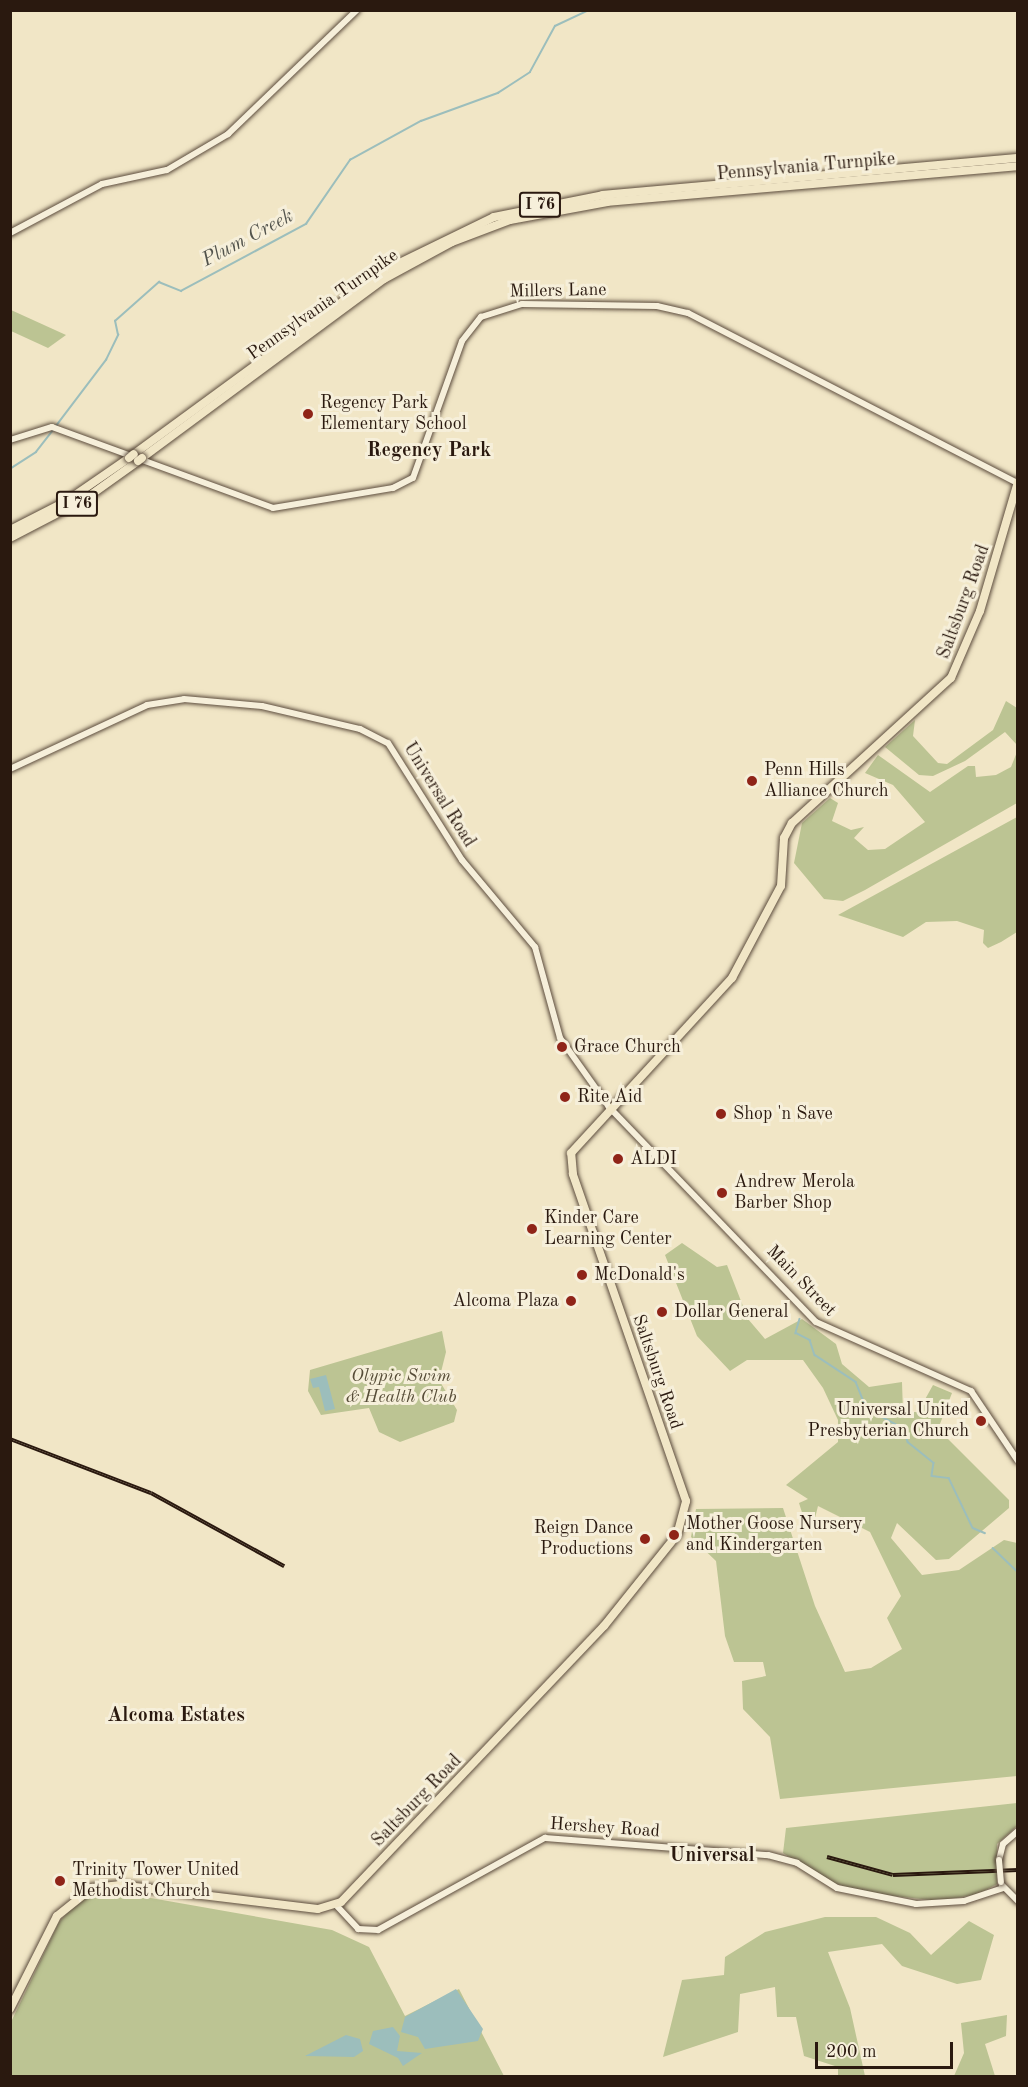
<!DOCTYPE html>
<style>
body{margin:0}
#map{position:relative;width:1028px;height:2087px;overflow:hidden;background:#f1e6c6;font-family:"Old Standard TT",serif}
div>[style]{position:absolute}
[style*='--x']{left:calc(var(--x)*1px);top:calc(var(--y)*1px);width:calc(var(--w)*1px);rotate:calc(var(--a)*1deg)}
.green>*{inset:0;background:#bcc493}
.water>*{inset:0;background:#9cbebc}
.stream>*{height:1.5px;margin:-0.75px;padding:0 0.75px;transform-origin:0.75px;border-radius:0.75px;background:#9cbebc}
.roads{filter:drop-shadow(0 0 2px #5c4c3d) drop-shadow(0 0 2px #5c4c3d)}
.minor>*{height:6px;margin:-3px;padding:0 3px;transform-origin:3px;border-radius:3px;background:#f6efda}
.major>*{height:8px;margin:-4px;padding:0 4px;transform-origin:4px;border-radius:4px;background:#f1e6c6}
.highway>*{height:8px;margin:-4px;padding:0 4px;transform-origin:4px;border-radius:4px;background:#f1e6c6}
.rail>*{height:4px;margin-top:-2px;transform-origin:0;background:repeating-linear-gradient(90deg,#f6efda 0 4.5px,#2a190f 0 9px);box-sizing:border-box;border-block:2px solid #2a190f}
.bridges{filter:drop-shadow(0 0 2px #5c4c3d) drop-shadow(0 0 2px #5c4c3d)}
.minor-bridge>*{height:6px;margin:-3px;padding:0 3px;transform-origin:3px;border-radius:3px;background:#f6efda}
.highway-bridge>*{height:8px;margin:-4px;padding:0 4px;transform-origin:4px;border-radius:4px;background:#f1e6c6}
.dots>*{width:16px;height:16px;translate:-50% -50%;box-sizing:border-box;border:3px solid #f6efda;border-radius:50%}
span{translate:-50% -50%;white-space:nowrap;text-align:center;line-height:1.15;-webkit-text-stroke:6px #f6efda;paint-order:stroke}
.shield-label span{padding:2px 4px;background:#f6efda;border:2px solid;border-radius:4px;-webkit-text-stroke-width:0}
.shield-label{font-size:16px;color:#2a190f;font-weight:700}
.street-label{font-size:18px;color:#2a190f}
.poi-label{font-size:18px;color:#2a190f}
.left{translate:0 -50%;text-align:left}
.right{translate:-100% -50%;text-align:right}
.park-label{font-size:18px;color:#564c37;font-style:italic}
.water-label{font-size:20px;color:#52534c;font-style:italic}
.neighbourhood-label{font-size:20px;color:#2a190f;font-weight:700}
.frame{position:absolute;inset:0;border:12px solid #2a190f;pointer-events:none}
.scale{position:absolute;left:815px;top:2042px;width:138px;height:27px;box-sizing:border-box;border:3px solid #2a190f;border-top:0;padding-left:8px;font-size:18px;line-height:21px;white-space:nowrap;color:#2a190f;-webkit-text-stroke:4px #f6efda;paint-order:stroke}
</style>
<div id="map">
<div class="green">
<div style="clip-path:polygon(11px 310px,66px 335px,48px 348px,11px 331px)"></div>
<div style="clip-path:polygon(1006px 701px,1017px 708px,1017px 745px,1005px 732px,965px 761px,933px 776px,919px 775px,885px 747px,915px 720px,913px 736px,938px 763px,947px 764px,993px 730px)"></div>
<div style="clip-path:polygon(1017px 752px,1017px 803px,865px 890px,843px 901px,824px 899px,794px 863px,802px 823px,830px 798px,838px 803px,832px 821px,851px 830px,864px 827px,854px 838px,868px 850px,885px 849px,925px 822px,893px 785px,865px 773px,878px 755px,930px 792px,968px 766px,975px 766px,976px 777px,996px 775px,1011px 767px)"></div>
<div style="clip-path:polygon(1017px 817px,1017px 932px,1001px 942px,988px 948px,983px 943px,984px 930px,957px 921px,926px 922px,903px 937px,838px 915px)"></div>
<div style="clip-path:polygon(682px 1243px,717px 1267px,727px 1265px,748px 1319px,765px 1339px,802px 1319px,836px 1344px,842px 1364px,869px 1387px,902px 1382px,903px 1412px,918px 1412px,933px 1385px,952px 1393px,938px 1429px,1009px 1500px,1009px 1508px,949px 1559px,936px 1560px,897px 1523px,891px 1538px,922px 1575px,959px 1570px,1004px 1540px,1017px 1543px,1017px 1776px,780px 1799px,770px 1737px,743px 1709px,742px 1681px,766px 1676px,763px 1662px,734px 1662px,725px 1636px,716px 1561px,691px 1537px,696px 1509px,783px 1508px,815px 1606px,845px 1672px,871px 1668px,902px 1649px,887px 1618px,901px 1596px,870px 1532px,818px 1506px,815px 1518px,805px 1522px,799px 1503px,808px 1499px,786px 1485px,838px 1442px,838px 1420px,823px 1388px,803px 1360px,747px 1360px,730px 1371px,697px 1336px,665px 1255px)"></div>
<div style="clip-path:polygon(442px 1331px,446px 1352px,439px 1380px,457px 1410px,454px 1422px,400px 1442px,379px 1432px,369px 1408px,321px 1415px,308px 1391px,310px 1370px)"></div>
<div style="clip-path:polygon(1017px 1803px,1017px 1826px,997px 1844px,997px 1884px,978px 1894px,940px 1901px,866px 1893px,827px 1881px,783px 1853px,786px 1828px)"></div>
<div style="clip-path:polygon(111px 1891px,332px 1930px,369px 1947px,405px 2016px,459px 1989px,504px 2076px,11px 2076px,11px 2022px,59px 1922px,80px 1899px)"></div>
<div style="clip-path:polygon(825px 1917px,876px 1917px,910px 1933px,931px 1955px,969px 1921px,994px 1935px,981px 1980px,957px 1984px,902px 1966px,882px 1944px,828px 1952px,850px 2008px,865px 2076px,838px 2076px,838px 2067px,804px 2056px,796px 2017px,777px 2017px,775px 1987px,740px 1994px,738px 2032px,663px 2057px,682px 1980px,724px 1975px,725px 1957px,765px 1932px)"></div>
<div style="clip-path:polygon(1007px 2015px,1006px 2036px,985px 2044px,995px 2076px,954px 2076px,964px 2053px,961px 2023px)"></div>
</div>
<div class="water">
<div style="clip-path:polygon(326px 1375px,335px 1409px,325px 1411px,319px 1387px,313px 1388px,310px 1379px)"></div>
<div style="clip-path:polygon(456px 1989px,483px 2029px,478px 2041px,425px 2049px,418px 2037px,401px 2032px,405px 2017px)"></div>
<div style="clip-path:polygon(393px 2027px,400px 2036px,397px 2051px,422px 2053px,403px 2066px,398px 2058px,369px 2044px,373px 2031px)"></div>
<div style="clip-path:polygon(346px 2035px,360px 2039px,363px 2051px,354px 2057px,305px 2056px)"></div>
</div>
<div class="stream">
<div style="--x:56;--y:426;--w:83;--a:-52.9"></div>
<div style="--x:106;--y:360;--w:28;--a:-64"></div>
<div style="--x:118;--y:335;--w:14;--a:-102"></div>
<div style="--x:115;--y:321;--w:59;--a:-41.6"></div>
<div style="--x:159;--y:282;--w:24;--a:22"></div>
<div style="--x:181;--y:291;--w:142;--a:-28.2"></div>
<div style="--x:306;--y:224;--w:78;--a:-55.5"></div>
<div style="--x:350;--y:160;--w:81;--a:-28.8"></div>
<div style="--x:421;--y:121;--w:82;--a:-20"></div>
<div style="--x:498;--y:93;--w:38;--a:-33"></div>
<div style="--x:530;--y:72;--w:52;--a:-61.5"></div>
<div style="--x:555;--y:26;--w:38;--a:-25"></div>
<div style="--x:10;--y:469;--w:31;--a:-33"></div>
<div style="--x:36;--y:452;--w:28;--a:-52"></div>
<div style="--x:800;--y:1319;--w:15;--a:106"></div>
<div style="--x:796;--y:1333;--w:16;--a:27"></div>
<div style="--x:810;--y:1340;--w:16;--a:72"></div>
<div style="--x:815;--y:1355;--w:49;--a:33.4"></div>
<div style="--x:856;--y:1382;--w:29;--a:68"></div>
<div style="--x:867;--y:1409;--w:41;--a:27.8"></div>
<div style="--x:903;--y:1428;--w:15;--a:70"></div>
<div style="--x:908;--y:1442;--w:33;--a:39"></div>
<div style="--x:934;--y:1463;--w:13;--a:99"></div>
<div style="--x:932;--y:1476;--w:17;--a:7"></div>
<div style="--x:949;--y:1478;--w:55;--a:64.4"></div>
<div style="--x:973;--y:1528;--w:13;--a:23"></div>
<div style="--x:993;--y:1548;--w:35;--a:44"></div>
</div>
<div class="roads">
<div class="minor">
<div style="--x:10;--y:233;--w:104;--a:-28"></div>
<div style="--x:102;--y:184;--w:66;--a:-12.2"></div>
<div style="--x:167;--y:170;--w:71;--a:-30.5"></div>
<div style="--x:228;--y:134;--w:179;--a:-43.9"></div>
<div style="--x:10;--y:440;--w:44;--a:-17.2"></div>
<div style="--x:52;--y:427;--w:235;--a:20.1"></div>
<div style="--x:273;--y:508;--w:122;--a:-9.5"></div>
<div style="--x:393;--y:488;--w:22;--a:-27"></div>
<div style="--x:413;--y:478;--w:145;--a:-70.3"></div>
<div style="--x:462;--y:341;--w:31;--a:-52"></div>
<div style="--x:481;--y:317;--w:43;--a:-17.6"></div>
<div style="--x:522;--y:304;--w:135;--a:0.8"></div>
<div style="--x:657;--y:306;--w:32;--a:13"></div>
<div style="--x:688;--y:313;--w:370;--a:27.3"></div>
<div style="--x:10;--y:769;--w:151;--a:-25"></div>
<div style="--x:147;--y:705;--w:37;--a:-9"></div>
<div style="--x:184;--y:699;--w:78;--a:5.1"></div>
<div style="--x:262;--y:706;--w:101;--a:13.2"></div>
<div style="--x:360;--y:729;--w:31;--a:27"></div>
<div style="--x:388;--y:743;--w:138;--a:57.7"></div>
<div style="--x:462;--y:860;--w:114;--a:50"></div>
<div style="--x:535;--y:947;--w:94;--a:74.6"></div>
<div style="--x:560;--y:1038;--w:85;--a:54.6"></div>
<div style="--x:609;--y:1107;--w:298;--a:46.1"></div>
<div style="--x:816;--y:1322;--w:170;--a:24"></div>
<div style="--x:971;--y:1391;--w:84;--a:56.1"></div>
<div style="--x:999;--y:1860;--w:16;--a:-76"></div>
<div style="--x:1003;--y:1844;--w:20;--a:-41"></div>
<div style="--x:1002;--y:1885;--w:23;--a:45"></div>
<div style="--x:336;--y:1905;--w:33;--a:47"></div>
<div style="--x:358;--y:1929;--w:20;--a:3"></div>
<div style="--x:378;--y:1930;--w:191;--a:-28.9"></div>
<div style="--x:545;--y:1838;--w:224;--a:4.4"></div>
<div style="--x:768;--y:1855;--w:30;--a:15"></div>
<div style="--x:797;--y:1863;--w:47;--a:32"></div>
<div style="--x:837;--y:1888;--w:81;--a:11.4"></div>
<div style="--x:916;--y:1904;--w:48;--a:-3.6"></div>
<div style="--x:964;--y:1901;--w:41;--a:-18.4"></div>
</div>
<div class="major">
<div style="--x:10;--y:2009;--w:104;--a:-63.2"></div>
<div style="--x:57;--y:1916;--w:45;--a:-38.7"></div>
<div style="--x:92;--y:1888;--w:27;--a:-6"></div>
<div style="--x:119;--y:1885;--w:200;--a:6.9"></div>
<div style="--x:318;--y:1909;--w:24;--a:-17"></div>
<div style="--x:341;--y:1902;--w:381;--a:-46.4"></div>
<div style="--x:604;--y:1626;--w:117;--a:-51.3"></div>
<div style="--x:677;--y:1535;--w:35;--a:-75"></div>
<div style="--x:686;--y:1501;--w:346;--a:-109.1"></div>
<div style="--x:573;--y:1174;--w:21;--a:-95"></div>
<div style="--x:571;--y:1153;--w:238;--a:-47.4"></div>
<div style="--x:732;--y:978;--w:104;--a:-62"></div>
<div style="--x:781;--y:886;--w:48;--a:-86.4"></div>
<div style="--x:784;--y:838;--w:17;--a:-62"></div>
<div style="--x:792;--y:823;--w:215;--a:-42.4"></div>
<div style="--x:951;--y:678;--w:73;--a:-66.6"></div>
<div style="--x:980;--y:611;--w:134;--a:-73.6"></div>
</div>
<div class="highway">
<div style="--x:134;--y:454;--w:311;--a:-36.2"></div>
<div style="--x:385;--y:270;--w:121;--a:-25.9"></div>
<div style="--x:494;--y:217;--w:111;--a:-11.4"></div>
<div style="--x:603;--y:195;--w:417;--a:-5.1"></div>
<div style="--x:142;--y:458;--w:301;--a:-36.5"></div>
<div style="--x:384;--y:279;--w:77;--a:-28.6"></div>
<div style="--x:452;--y:242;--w:62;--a:-20.8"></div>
<div style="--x:510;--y:220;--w:99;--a:-10.5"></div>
<div style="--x:607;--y:202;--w:413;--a:-5"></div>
<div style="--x:10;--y:530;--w:62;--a:-27"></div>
<div style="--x:65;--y:502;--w:78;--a:-34.5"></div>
<div style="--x:10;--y:538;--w:85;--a:-27.5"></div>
<div style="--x:85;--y:499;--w:65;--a:-35.6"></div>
</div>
</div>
<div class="rail">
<div style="--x:10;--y:1439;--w:151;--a:21"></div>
<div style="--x:151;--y:1493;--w:152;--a:28.8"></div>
<div style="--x:827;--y:1857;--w:68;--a:15.3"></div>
<div style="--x:893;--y:1875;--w:125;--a:-2.3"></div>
</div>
<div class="bridges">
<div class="minor-bridge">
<div style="--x:999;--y:1860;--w:22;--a:85"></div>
</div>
<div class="highway-bridge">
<div style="--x:129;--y:458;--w:6;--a:-39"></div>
<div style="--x:138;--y:461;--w:5;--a:-37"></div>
</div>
</div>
<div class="dots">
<div style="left:308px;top:414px;background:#8f2418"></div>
<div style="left:752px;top:781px;background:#8f2418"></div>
<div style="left:562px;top:1047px;background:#8f2418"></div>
<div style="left:565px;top:1097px;background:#8f2418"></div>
<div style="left:721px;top:1114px;background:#8f2418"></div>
<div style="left:618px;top:1159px;background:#8f2418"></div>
<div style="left:722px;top:1193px;background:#8f2418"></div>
<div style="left:532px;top:1229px;background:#8f2418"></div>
<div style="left:582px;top:1275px;background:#8f2418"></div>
<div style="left:571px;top:1301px;background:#8f2418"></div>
<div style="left:662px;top:1312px;background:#8f2418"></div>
<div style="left:981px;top:1421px;background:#8f2418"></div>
<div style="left:674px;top:1535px;background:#8f2418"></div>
<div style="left:645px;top:1539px;background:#8f2418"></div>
<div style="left:60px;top:1881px;background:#8f2418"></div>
</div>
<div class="shield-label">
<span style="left:540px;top:205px">I 76</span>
<span style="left:77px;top:504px">I 76</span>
</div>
<div class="street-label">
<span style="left:806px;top:167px;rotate:-5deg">Pennsylvania Turnpike</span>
<span style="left:558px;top:291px;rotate:-1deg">Millers Lane</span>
<span style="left:323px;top:305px;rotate:-35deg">Pennsylvania Turnpike</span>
<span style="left:964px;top:602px;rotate:-70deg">Saltsburg Road</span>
<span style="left:439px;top:795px;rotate:58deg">Universal Road</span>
<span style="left:801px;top:1281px;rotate:46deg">Main Street</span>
<span style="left:657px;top:1372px;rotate:71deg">Saltsburg Road</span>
<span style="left:417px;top:1801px;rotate:-46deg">Saltsburg Road</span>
<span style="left:605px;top:1828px;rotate:4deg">Hershey Road</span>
</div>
<div class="poi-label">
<span class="left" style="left:320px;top:414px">Regency Park<br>Elementary School</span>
<span class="left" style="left:764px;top:781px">Penn Hills<br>Alliance Church</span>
<span class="left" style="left:574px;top:1047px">Grace Church</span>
<span class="left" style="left:577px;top:1097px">Rite Aid</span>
<span class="left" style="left:733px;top:1114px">Shop 'n Save</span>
<span class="left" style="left:630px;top:1159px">ALDI</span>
<span class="left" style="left:734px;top:1193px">Andrew Merola<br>Barber Shop</span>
<span class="left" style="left:544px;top:1229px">Kinder Care<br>Learning Center</span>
<span class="left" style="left:594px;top:1275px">McDonald's</span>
<span class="right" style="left:559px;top:1301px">Alcoma Plaza</span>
<span class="left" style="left:674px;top:1312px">Dollar General</span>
<span class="right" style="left:969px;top:1421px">Universal United<br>Presbyterian Church</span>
<span class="left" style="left:686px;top:1535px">Mother Goose Nursery<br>and Kindergarten</span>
<span class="right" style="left:633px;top:1539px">Reign Dance<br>Productions</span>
<span class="left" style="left:72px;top:1881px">Trinity Tower United<br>Methodist Church</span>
</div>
<div class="park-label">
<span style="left:401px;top:1387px">Olypic Swim<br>&amp; Health Club</span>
</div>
<div class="water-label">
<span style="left:248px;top:239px;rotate:-28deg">Plum Creek</span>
</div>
<div class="neighbourhood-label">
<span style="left:429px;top:451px">Regency Park</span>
<span style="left:176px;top:1716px">Alcoma Estates</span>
<span style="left:712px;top:1856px">Universal</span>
</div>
<div class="frame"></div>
<div class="scale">200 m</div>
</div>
